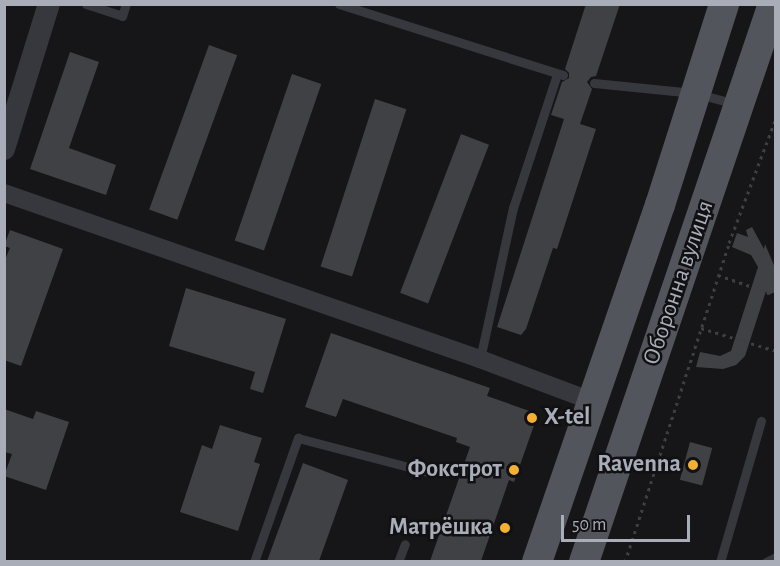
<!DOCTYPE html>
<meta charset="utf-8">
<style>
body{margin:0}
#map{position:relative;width:780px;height:566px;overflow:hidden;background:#161618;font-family:"Alegreya Sans",sans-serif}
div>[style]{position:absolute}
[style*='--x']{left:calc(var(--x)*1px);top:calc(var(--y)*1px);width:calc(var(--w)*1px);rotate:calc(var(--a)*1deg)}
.building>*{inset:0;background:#404145;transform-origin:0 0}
.path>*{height:3px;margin-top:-1.5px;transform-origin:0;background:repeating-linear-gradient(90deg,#3d3f44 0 3px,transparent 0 7.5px)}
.service>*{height:9px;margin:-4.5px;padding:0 4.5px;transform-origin:4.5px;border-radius:4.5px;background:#37383d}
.minor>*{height:18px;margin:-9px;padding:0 9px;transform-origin:9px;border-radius:9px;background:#37383d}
.tertiary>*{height:22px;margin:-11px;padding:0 11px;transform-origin:11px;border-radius:11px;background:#37383d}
.primary>*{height:30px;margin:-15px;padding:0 15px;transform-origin:15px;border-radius:15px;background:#53555c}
.dots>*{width:16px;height:16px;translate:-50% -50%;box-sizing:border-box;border:3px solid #111113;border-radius:50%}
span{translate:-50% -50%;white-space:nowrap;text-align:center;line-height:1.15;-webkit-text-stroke:5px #111113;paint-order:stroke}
.street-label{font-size:24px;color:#a8adb8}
.poi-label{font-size:24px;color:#a8adb8;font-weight:700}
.left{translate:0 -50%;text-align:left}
.right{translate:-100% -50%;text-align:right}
.frame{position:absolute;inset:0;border:6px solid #a8adb8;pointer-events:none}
.scale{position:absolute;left:561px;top:515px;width:129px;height:27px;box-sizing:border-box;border:3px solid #a8adb8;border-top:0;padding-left:8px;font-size:18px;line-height:21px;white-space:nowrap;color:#a8adb8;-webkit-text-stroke:4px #111113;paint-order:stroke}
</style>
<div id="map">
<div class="building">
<div style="clip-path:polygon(586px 4px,620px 4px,596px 76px,591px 77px,587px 82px,592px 89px,580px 124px,596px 129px,557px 249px,553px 248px,526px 329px,521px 335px,497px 327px,564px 119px,551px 115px,562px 82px,569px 78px,569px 73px,565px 69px)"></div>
<div style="left:209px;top:45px;width:30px;height:175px;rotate:20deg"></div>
<div style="clip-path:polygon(70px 52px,99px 62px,69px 148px,116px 165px,106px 195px,30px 169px)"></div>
<div style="left:292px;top:74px;width:31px;height:176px;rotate:19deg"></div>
<div style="left:375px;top:99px;width:33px;height:176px;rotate:18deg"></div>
<div style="left:461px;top:134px;width:30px;height:170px;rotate:21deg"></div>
<div style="clip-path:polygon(752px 227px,764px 249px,765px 244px,776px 270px,776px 292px,767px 295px,766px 291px,745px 356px,736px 365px,723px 369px,696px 367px,700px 352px,720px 356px,731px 351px,758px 267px,751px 255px,732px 247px,737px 233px,748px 237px,746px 230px)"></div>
<div style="clip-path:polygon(10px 230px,63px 249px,21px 366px,4px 360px,4px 262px,10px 248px,4px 246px)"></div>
<div style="clip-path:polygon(186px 288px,286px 319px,263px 393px,250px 389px,255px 372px,169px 346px)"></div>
<div style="clip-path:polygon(331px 333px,490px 388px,487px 396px,538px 414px,514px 482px,509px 480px,481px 561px,430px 561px,470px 447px,456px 442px,457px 438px,343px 399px,336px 417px,305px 407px)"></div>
<div style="clip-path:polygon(4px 409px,33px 419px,36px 411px,69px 422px,46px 490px,4px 476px,12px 454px,4px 452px)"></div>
<div style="clip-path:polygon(220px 425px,262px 438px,254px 462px,260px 464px,238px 531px,180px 512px,202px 445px,212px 449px)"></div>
<div style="left:690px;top:442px;width:23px;height:39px;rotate:15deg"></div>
<div style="clip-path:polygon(303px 463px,348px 480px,319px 561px,267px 561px)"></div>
</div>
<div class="path">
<div style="--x:718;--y:275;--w:61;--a:19"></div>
<div style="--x:701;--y:328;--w:78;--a:17"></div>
<div style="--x:625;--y:562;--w:336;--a:-71.9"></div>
<div style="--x:729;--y:243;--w:134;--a:-69.4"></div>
</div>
<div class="service">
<div style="--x:86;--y:4;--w:38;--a:18"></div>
<div style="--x:122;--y:16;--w:13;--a:-72"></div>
<div style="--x:339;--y:4;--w:235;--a:17.6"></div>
<div style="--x:594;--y:83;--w:100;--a:5.7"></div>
<div style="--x:694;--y:93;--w:43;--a:14.7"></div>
<div style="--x:480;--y:359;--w:155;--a:-77.7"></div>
<div style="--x:513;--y:208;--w:141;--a:-71.8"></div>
<div style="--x:254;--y:562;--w:132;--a:-70.5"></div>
<div style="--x:298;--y:438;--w:138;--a:14.7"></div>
<div style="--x:398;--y:562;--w:19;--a:-69"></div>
<div style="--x:720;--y:562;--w:147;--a:-73.8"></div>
<div style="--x:766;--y:562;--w:11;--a:-27"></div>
</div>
<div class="minor">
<div style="--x:4;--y:193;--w:504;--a:19.23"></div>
<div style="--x:480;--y:359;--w:120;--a:20.6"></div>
</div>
<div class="tertiary">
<div style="--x:4;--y:149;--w:152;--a:-72.8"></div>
</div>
<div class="primary">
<div style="--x:537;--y:562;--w:378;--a:-71"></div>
<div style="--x:660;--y:205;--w:211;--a:-72.3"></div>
<div style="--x:584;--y:562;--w:589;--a:-71.29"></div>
</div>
<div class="dots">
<div style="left:532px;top:418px;background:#f2b134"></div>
<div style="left:693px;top:465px;background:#f2b134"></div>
<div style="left:514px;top:470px;background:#f2b134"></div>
<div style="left:505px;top:528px;background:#f2b134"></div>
</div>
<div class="street-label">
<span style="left:679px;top:283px;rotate:-71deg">Оборонна вулиця</span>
</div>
<div class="poi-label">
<span class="left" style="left:544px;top:418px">X-tel</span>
<span class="right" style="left:681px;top:465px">Ravenna</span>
<span class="right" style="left:502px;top:470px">Фокстрот</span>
<span class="right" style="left:493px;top:528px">Матрёшка</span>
</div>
<div class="frame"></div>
<div class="scale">50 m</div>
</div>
